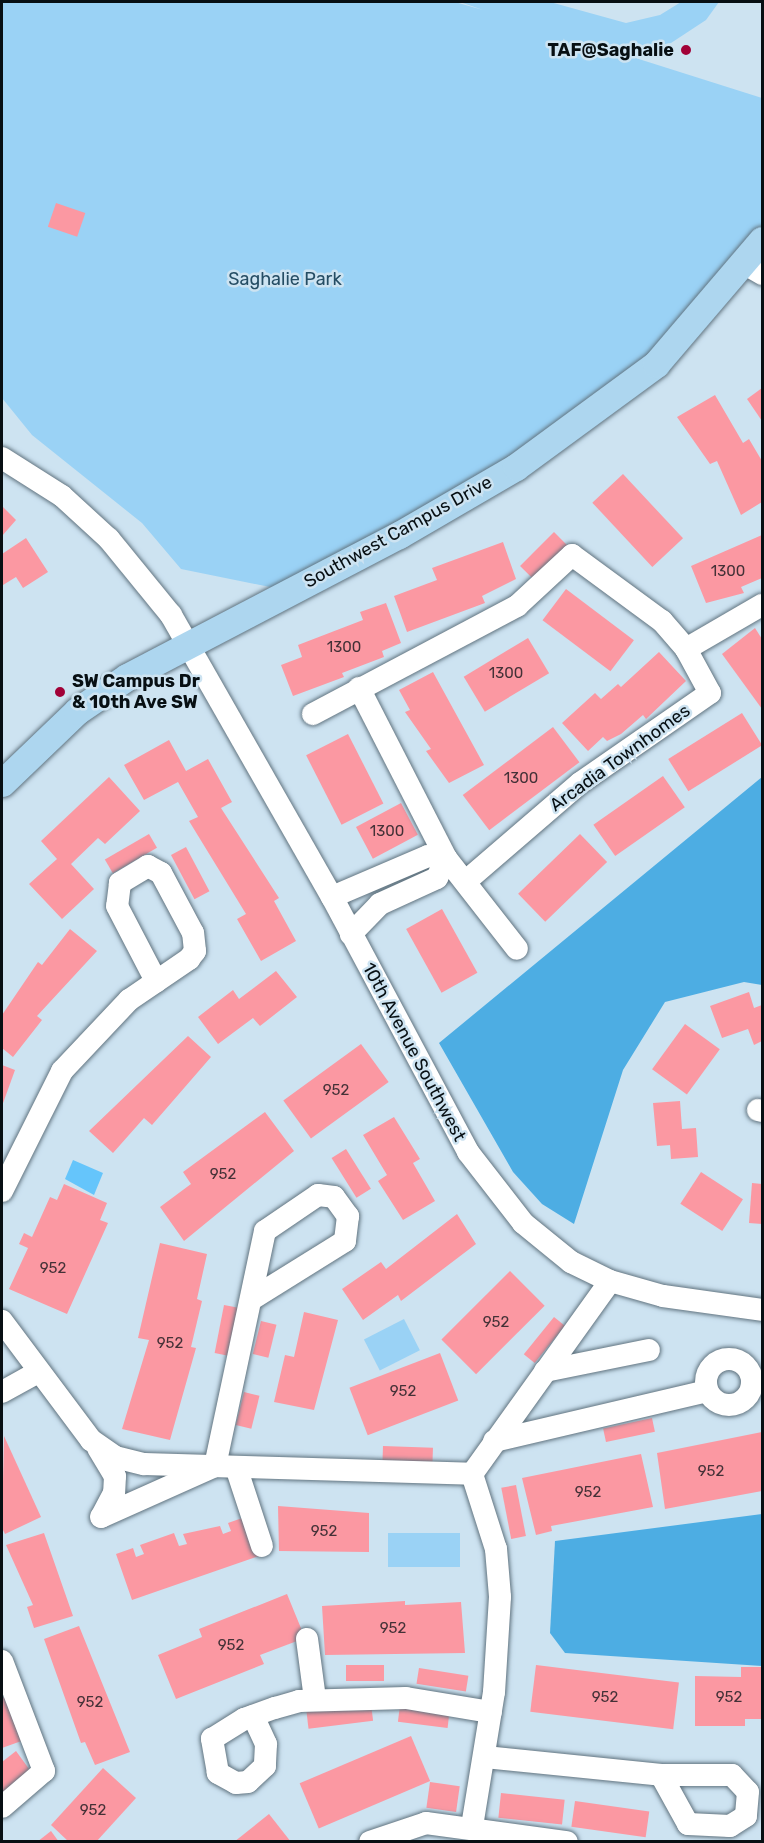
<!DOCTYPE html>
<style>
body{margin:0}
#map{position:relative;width:764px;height:1843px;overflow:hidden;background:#cde3f1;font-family:Rubik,sans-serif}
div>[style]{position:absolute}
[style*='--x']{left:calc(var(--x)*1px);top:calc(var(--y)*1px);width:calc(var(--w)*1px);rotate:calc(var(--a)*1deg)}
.green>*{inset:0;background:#9ad2f5;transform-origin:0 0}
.forest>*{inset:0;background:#4dade3}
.water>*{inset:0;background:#65c5fb}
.building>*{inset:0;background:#fb98a2;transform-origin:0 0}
.roads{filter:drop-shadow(0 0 2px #617480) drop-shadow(0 0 2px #617480)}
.minor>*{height:22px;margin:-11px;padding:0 11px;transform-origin:11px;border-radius:11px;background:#fff}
.minor>.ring{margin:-11px;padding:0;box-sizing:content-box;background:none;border:22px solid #fff;border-radius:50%}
.major>*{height:27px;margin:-13.5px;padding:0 13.5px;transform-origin:13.5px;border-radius:13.5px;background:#add6ef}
.dots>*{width:16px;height:16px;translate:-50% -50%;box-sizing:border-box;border:3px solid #cde3f1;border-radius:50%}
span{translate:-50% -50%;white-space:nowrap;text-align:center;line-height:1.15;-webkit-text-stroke:5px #cde3f1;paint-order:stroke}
.number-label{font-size:15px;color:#443137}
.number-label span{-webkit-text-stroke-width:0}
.poi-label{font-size:18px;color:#070f13;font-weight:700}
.right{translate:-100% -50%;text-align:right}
.left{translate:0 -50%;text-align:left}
.park-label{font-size:18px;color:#254d64}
.street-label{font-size:18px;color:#070f13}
.frame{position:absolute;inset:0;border:3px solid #070f13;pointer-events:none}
</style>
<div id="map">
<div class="green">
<div style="clip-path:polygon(2px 2px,455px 2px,483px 10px,460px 2px,550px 2px,626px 23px,660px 15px,681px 2px,719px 2px,706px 20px,671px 43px,629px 52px,604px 48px,762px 98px,762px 240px,656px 364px,516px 467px,290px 591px,181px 569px,142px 523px,32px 435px,2px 398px)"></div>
<div style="left:404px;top:1319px;width:35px;height:45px;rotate:63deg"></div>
<div style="left:388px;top:1533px;width:72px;height:34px"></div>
</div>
<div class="forest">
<div style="clip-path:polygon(762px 777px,762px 985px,744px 982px,665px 1002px,623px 1070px,574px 1224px,542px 1204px,513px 1172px,439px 1043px)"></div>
<div style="clip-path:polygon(762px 1514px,762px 1666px,565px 1653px,550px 1633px,555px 1541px)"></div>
</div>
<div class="water">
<div style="clip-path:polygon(73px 1160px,103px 1173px,94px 1195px,65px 1179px)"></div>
</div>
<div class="building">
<div style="left:56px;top:203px;width:31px;height:25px;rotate:19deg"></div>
<div style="clip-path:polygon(762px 388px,762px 421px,747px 399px)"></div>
<div style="clip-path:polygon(715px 395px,743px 443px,749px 439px,762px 461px,762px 502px,741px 515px,717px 461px,710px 464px,677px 417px)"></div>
<div style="left:623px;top:474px;width:88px;height:42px;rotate:47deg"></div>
<div style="clip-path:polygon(2px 506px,16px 520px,2px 536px)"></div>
<div style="left:554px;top:532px;width:20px;height:48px;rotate:45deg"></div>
<div style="clip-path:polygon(762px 535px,762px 578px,741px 587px,744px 593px,706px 603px,691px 566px)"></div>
<div style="clip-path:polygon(26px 538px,48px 572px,23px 588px,16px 577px,3px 585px,2px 554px)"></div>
<div style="clip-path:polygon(503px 542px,516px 579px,482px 596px,485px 603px,407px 632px,394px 596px,437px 580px,432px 568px)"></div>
<div style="left:566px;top:589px;width:85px;height:39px;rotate:37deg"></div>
<div style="clip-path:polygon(386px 603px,401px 643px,382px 651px,384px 657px,342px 673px,344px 677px,293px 696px,281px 665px,302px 657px,298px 645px,363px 620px,360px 612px)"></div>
<div style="clip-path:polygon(755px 628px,762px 639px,762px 709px,722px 654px)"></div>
<div style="left:528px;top:638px;width:41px;height:75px;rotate:59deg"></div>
<div style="clip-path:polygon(659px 652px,686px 681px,646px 719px,643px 715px,621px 734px,607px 741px,603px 737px,588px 751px,562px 723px,595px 693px,601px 699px,618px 684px,621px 687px)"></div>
<div style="clip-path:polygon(433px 672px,484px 765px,449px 783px,426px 751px,431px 749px,405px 712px,410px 710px,399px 690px)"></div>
<div style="left:742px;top:713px;width:38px;height:87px;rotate:58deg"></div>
<div style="left:553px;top:727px;width:44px;height:113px;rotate:53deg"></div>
<div style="left:348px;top:734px;width:78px;height:47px;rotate:63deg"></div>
<div style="clip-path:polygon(169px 740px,186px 771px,208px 759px,232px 802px,221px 808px,279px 898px,274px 901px,296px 941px,261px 961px,237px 919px,246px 914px,189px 821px,198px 817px,178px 782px,144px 800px,124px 765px)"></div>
<div style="left:663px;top:776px;width:38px;height:85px;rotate:55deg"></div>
<div style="clip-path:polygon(109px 777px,140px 811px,105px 844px,98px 838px,71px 864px,94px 889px,62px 919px,29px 884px,57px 859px,41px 841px)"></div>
<div style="left:401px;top:803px;width:36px;height:51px;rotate:62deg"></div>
<div style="left:149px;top:834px;width:16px;height:51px;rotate:60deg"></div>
<div style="left:580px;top:834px;width:39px;height:86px;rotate:46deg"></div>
<div style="left:186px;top:847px;width:50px;height:17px;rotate:62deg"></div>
<div style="left:442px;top:909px;width:73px;height:41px;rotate:61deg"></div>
<div style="clip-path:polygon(70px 929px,97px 951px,37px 1016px,42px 1020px,13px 1057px,2px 1048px,2px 1015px,38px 962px,42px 965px)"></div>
<div style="clip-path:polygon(276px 971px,297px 997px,260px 1026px,253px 1018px,218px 1044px,198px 1017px,233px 990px,239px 999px)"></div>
<div style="clip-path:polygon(749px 992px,754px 1008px,762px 1005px,762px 1041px,754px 1045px,748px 1029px,722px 1038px,710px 1006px)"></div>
<div style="left:685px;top:1024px;width:43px;height:56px;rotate:36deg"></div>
<div style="clip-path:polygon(188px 1036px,211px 1057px,152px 1125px,144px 1118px,113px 1153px,89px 1131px)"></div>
<div style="left:361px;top:1044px;width:47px;height:96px;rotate:54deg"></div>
<div style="clip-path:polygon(2px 1065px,15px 1070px,2px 1106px)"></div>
<div style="clip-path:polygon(680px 1101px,682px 1129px,696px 1128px,698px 1157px,671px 1159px,670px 1145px,657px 1146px,653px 1103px)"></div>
<div style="clip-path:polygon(265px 1112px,294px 1151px,184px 1241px,160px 1207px,191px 1184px,183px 1172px)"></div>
<div style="clip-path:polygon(394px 1117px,420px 1159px,413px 1163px,435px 1201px,403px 1220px,378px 1181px,387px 1175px,363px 1135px)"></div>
<div style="left:346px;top:1149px;width:47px;height:17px;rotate:58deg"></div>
<div style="left:701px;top:1172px;width:50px;height:38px;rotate:33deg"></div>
<div style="clip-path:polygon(752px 1183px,762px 1184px,762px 1224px,749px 1223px)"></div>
<div style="clip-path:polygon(64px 1184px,107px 1203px,100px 1220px,108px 1223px,67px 1314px,9px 1289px,28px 1248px,19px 1244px,24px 1233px,32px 1237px,50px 1197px,57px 1200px)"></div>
<div style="clip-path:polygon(457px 1214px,476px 1244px,401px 1301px,398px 1295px,363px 1320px,342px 1289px,381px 1262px,386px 1269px)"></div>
<div style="clip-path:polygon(160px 1243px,207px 1254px,197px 1299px,202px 1301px,191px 1347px,196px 1348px,170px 1440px,122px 1429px,149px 1340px,138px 1338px)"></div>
<div style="left:510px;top:1271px;width:49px;height:97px;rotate:45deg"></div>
<div style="left:224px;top:1305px;width:16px;height:49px;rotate:11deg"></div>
<div style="clip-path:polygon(304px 1312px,338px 1320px,314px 1410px,274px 1402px,285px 1355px,294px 1357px)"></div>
<div style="left:554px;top:1317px;width:14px;height:48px;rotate:39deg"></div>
<div style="left:261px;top:1321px;width:16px;height:34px;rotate:14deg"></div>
<div style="left:440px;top:1353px;width:51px;height:97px;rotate:69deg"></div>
<div style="left:244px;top:1392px;width:16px;height:34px;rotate:14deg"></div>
<div style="left:652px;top:1418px;width:14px;height:50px;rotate:78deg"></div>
<div style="clip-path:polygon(762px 1432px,762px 1491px,665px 1509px,657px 1453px)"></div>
<div style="clip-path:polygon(4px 1436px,41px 1517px,5px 1534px,2px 1528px)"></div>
<div style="left:383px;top:1446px;width:50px;height:17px;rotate:2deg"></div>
<div style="clip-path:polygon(641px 1454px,653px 1507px,551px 1526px,552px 1531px,536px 1535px,522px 1478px)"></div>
<div style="left:516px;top:1485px;width:52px;height:15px;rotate:79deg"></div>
<div style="clip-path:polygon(278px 1506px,369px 1513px,369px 1552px,279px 1551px)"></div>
<div style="clip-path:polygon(245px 1517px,259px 1556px,132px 1600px,116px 1554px,133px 1548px,136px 1557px,144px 1554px,140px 1545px,174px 1533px,179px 1546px,187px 1544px,183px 1534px,220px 1526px,223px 1534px,231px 1531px,228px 1523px)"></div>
<div style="clip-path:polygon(44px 1533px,73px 1616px,34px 1628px,27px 1607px,33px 1605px,6px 1545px)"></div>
<div style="clip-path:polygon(287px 1594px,305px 1638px,260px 1655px,264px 1664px,176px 1699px,158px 1655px,202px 1637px,199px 1629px)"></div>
<div style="clip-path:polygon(405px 1601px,405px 1605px,461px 1602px,465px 1653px,325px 1655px,322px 1606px)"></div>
<div style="clip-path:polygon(79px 1626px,130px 1752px,95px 1765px,85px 1742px,81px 1743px,44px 1639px)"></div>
<div style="left:384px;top:1665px;width:16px;height:38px;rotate:90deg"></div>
<div style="left:536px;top:1665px;width:144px;height:47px;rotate:7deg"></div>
<div style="clip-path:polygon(741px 1667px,762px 1667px,762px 1719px,745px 1719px,745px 1726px,695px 1726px,695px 1676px,741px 1677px)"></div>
<div style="left:419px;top:1668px;width:50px;height:16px;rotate:9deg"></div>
<div style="clip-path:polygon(11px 1695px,27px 1739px,2px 1748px,2px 1698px)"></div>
<div style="left:371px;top:1704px;width:17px;height:65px;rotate:83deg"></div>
<div style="left:400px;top:1705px;width:50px;height:17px;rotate:7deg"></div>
<div style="left:411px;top:1736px;width:49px;height:121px;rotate:67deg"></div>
<div style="clip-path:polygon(16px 1751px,32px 1773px,2px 1796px,2px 1762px)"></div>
<div style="clip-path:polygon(103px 1768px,136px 1798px,96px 1842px,69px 1842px,51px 1825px)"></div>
<div style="left:430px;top:1782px;width:30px;height:26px;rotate:8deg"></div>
<div style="left:501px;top:1793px;width:64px;height:25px;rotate:6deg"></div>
<div style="left:575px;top:1801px;width:75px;height:26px;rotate:8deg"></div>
<div style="clip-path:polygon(269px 1814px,291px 1842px,234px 1842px)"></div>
<div style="clip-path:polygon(51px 1831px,59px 1842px,37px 1842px)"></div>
</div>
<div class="roads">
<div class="minor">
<div style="--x:745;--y:264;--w:20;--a:30"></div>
<div style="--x:2;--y:458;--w:71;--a:32.3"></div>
<div style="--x:62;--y:496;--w:64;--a:42.5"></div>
<div style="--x:109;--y:539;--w:98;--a:50.8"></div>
<div style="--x:171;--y:615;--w:325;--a:60.3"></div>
<div style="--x:332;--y:897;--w:289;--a:61.9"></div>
<div style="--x:468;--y:1152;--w:90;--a:52.2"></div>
<div style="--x:523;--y:1223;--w:62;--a:39.1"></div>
<div style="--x:571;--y:1262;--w:43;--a:26"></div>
<div style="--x:610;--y:1281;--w:55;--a:15.8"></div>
<div style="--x:663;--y:1296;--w:100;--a:8"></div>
<div style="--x:686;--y:649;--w:88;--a:-30.1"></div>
<div style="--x:359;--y:688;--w:191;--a:62.9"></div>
<div style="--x:446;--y:858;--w:115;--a:52"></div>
<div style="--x:313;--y:714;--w:231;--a:-27.9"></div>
<div style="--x:517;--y:606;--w:75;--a:-42.8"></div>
<div style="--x:572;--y:555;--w:112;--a:36.3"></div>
<div style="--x:662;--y:621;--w:37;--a:49"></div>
<div style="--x:686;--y:649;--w:50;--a:61.4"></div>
<div style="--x:710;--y:693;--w:158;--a:145.3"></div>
<div style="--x:580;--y:783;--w:150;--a:139.3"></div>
<div style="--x:332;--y:897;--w:104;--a:-23.1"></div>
<div style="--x:428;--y:856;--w:18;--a:6"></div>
<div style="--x:446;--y:858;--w:22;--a:114"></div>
<div style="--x:437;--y:878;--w:63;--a:155.5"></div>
<div style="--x:380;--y:904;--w:42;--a:134"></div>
<div style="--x:758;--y:1110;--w:4;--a:14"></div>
<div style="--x:2;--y:1191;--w:134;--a:-63.4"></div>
<div style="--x:62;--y:1071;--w:98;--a:-46.7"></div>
<div style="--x:129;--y:1000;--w:73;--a:-34.3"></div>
<div style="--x:189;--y:959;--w:10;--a:-53"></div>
<div style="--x:195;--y:951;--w:18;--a:-96"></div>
<div style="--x:193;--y:933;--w:68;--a:-118.1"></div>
<div style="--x:161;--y:873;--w:15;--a:-152"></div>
<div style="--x:148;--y:866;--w:33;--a:149"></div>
<div style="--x:120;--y:883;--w:23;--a:97"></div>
<div style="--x:117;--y:906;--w:85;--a:62.5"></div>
<div style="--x:2;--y:1321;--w:149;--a:53.2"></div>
<div style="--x:91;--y:1440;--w:29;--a:35"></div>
<div style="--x:115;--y:1457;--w:30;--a:14"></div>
<div style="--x:144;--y:1464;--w:328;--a:1.7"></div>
<div style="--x:472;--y:1474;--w:79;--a:72.3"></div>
<div style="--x:496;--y:1549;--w:48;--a:85.2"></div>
<div style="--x:500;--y:1597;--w:95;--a:93.6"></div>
<div style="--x:494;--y:1692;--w:137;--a:99.3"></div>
<div class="ring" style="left:706px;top:1359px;width:24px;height:24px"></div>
<div style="--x:545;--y:1371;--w:106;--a:-11.4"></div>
<div style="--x:2;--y:1392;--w:39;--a:-29"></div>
<div style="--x:494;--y:1441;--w:219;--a:-13.2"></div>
<div style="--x:98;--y:1448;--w:33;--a:59"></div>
<div style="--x:115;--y:1476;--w:17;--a:93"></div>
<div style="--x:114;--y:1493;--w:27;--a:118"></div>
<div style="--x:236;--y:1467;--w:83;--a:71.8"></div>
<div style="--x:472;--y:1474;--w:237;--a:-54.4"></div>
<div style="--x:101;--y:1517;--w:125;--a:-24.1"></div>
<div style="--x:215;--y:1466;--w:240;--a:-78"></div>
<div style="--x:265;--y:1231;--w:64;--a:-34.2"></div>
<div style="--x:318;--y:1195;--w:16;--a:7"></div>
<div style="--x:334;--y:1197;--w:24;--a:54"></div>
<div style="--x:348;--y:1216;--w:25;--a:97"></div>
<div style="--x:345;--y:1241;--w:110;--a:148.1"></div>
<div style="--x:307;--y:1639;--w:61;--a:82.4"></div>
<div style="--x:2;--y:1661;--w:118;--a:69.1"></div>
<div style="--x:44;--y:1771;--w:55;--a:139.4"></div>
<div style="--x:253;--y:1716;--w:31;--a:65"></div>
<div style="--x:266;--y:1744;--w:22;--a:93"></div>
<div style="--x:265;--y:1766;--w:23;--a:137"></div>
<div style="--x:248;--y:1782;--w:12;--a:175"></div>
<div style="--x:236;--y:1783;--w:21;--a:-151"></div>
<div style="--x:218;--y:1773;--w:35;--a:-100"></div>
<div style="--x:212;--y:1739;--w:38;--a:-32"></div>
<div style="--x:244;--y:1719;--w:33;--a:-20"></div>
<div style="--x:275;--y:1708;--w:25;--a:-16"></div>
<div style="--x:299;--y:1701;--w:107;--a:-1.6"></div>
<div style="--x:406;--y:1698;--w:86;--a:9.4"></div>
<div style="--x:485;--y:1757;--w:177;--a:5.8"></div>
<div style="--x:661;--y:1775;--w:71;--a:0"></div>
<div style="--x:732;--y:1775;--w:23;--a:47"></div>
<div style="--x:748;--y:1792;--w:24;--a:95"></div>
<div style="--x:746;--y:1816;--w:19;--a:148"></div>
<div style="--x:730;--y:1826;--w:42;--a:-177.3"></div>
<div style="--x:688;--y:1824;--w:56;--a:-118.9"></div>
<div style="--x:370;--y:1842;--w:59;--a:-18.7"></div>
<div style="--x:426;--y:1823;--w:142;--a:7.7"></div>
</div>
<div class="major">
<div style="--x:2;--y:783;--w:104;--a:-43.8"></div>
<div style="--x:77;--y:711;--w:60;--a:-34.2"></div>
<div style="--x:127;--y:677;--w:307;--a:-27.6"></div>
<div style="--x:399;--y:535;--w:135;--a:-30.2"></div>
<div style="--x:516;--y:467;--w:174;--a:-36.3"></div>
<div style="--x:656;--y:364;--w:163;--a:-49.5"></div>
</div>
</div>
<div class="dots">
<div style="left:686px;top:50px;background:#a10137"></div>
<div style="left:60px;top:692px;background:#a10137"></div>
</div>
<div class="number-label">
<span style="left:728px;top:572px">1300</span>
<span style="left:344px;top:648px">1300</span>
<span style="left:506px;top:674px">1300</span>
<span style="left:521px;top:779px">1300</span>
<span style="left:387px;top:832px">1300</span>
<span style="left:336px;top:1091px">952</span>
<span style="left:223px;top:1175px">952</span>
<span style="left:53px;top:1269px">952</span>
<span style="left:496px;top:1323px">952</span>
<span style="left:170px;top:1344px">952</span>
<span style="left:403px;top:1392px">952</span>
<span style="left:711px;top:1472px">952</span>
<span style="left:588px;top:1493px">952</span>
<span style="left:324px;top:1532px">952</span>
<span style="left:393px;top:1629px">952</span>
<span style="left:231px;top:1646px">952</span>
<span style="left:605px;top:1698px">952</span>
<span style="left:729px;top:1698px">952</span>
<span style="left:90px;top:1703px">952</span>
<span style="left:93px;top:1811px">952</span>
</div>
<div class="poi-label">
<span class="right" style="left:674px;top:50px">TAF@Saghalie</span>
<span class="left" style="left:72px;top:692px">SW Campus Dr<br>&amp; 10th Ave SW</span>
</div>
<div class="park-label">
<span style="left:285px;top:279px">Saghalie Park</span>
</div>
<div class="street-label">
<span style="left:398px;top:532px;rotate:-29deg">Southwest Campus Drive</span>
<span style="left:620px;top:758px;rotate:-36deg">Arcadia Townhomes</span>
<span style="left:414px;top:1052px;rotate:62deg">10th Avenue Southwest</span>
</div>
<div class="frame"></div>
</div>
